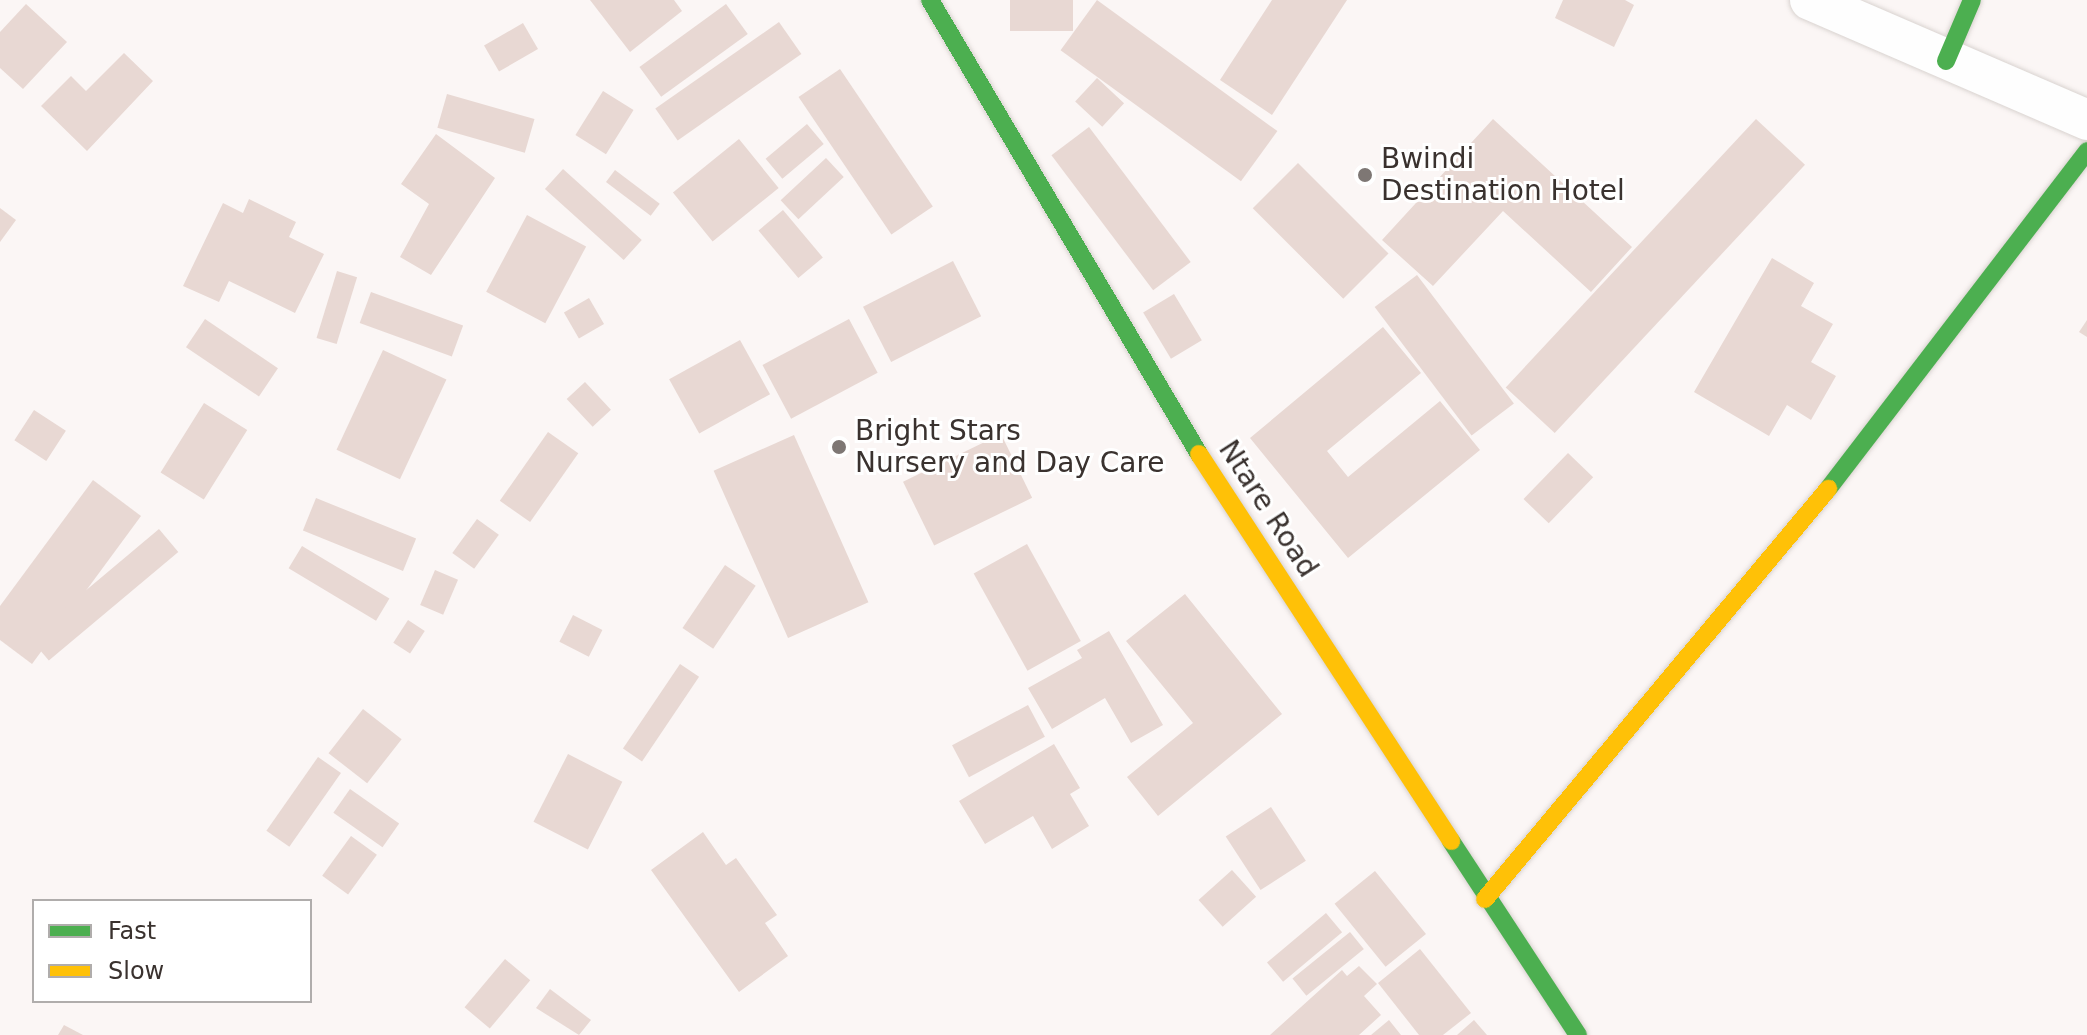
<!DOCTYPE html>
<style>
body{margin:0}
#map{position:relative;width:2087px;height:1035px;overflow:hidden;background:#fbf6f5;font-family:"DejaVu Sans",sans-serif}
div>[style]{position:absolute}
[style*='--x']{left:calc(var(--x)*1px);top:calc(var(--y)*1px);width:calc(var(--w)*1px);rotate:calc(var(--a)*1deg)}
.building>*{inset:0;background:#e8d8d3;transform-origin:0 0}
.roads{filter:drop-shadow(0 0 2px #d9d3d0) drop-shadow(0 0 2px #d9d3d0)}
.street>*{height:40px;margin:-20px;padding:0 20px;transform-origin:20px;border-radius:20px;background:#fefefe}
.fast>*{height:18px;margin:-9px;padding:0 9px;transform-origin:9px;border-radius:9px;background:#4caf50}
.slow>*{height:18px;margin:-9px;padding:0 9px;transform-origin:9px;border-radius:9px;background:#ffc107}
.dots>*{width:22px;height:22px;translate:-50% -50%;box-sizing:border-box;border:4px solid #fff;border-radius:50%}
span{translate:-50% -50%;white-space:nowrap;text-align:center;line-height:1.15;-webkit-text-stroke:6px #fff;paint-order:stroke}
.poi-label{font-size:28px;color:#3a322f}
.left{translate:0 -50%;text-align:left}
.street-label{font-size:28px;color:#3a322f}
.legend{position:absolute;left:32px;top:899px;width:280px;height:104px;box-sizing:border-box;background:#fff;border:2px solid #b0adac;margin:0;padding:10px 14px;list-style:none;font-size:24px;color:#3a322f}
.legend li{display:flex;align-items:center;gap:16px;height:40px}
.legend b{width:40px;border:2px solid #b0adac}
</style>
<div id="map">
<div class="building">
<div style="clip-path:polygon(590px 0,674px 0,682px 11px,630px 52px)"></div>
<div style="left:1010px;top:0;width:63px;height:31px"></div>
<div style="left:1097px;top:0;width:223px;height:62px;rotate:36deg"></div>
<div style="clip-path:polygon(1272px 0,1347px 0,1272px 115px,1220px 80px)"></div>
<div style="clip-path:polygon(1563px 0,1625px 0,1634px 5px,1614px 47px,1555px 18px)"></div>
<div style="clip-path:polygon(26px 4px,67px 42px,23px 89px,0 68px,0 32px)"></div>
<div style="left:726px;top:4px;width:37px;height:107px;rotate:54deg"></div>
<div style="left:779px;top:22px;width:39px;height:151px;rotate:55deg"></div>
<div style="left:523px;top:23px;width:30px;height:45px;rotate:60deg"></div>
<div style="clip-path:polygon(124px 53px,153px 81px,87px 151px,41px 106px,71px 76px,86px 91px)"></div>
<div style="left:840px;top:69px;width:166px;height:50px;rotate:56deg"></div>
<div style="left:1097px;top:78px;width:37px;height:32px;rotate:43deg"></div>
<div style="left:603px;top:91px;width:36px;height:52px;rotate:32deg"></div>
<div style="left:447px;top:94px;width:91px;height:35px;rotate:16deg"></div>
<div style="clip-path:polygon(1493px 119px,1632px 247px,1591px 292px,1503px 211px,1433px 286px,1382px 240px)"></div>
<div style="left:1756px;top:119px;width:67px;height:367px;rotate:43deg"></div>
<div style="left:807px;top:124px;width:26px;height:54px;rotate:50deg"></div>
<div style="left:1089px;top:127px;width:169px;height:47px;rotate:53deg"></div>
<div style="clip-path:polygon(436px 134px,495px 178px,431px 275px,400px 257px,429px 204px,401px 184px)"></div>
<div style="left:739px;top:139px;width:63px;height:85px;rotate:51deg"></div>
<div style="left:826px;top:158px;width:26px;height:62px;rotate:47deg"></div>
<div style="left:1298px;top:163px;width:128px;height:64px;rotate:45deg"></div>
<div style="left:563px;top:169px;width:106px;height:27px;rotate:42deg"></div>
<div style="left:615px;top:170px;width:56px;height:15px;rotate:37deg"></div>
<div style="clip-path:polygon(249px 199px,296px 222px,289px 237px,324px 254px,295px 313px,229px 281px,219px 302px,183px 286px,223px 203px,243px 213px)"></div>
<div style="clip-path:polygon(0 208px,16px 220px,0 242px)"></div>
<div style="left:783px;top:210px;width:62px;height:32px;rotate:50deg"></div>
<div style="left:527px;top:215px;width:67px;height:87px;rotate:28deg"></div>
<div style="clip-path:polygon(1772px 258px,1814px 283px,1801px 306px,1833px 324px,1811px 362px,1836px 376px,1811px 420px,1787px 405px,1769px 436px,1694px 392px)"></div>
<div style="left:953px;top:261px;width:62px;height:101px;rotate:63deg"></div>
<div style="left:337px;top:271px;width:21px;height:70px;rotate:17deg"></div>
<div style="left:1417px;top:275px;width:161px;height:53px;rotate:53deg"></div>
<div style="left:371px;top:292px;width:98px;height:33px;rotate:20deg"></div>
<div style="left:1174px;top:294px;width:54px;height:36px;rotate:59deg"></div>
<div style="left:589px;top:298px;width:30px;height:29px;rotate:60deg"></div>
<div style="left:205px;top:319px;width:88px;height:34px;rotate:34deg"></div>
<div style="left:849px;top:319px;width:61px;height:98px;rotate:62deg"></div>
<div style="clip-path:polygon(2087px 320px,2087px 337px,2079px 332px)"></div>
<div style="clip-path:polygon(1383px 327px,1421px 373px,1327px 451px,1348px 477px,1440px 401px,1480px 450px,1348px 558px,1250px 438px)"></div>
<div style="left:740px;top:340px;width:62px;height:81px;rotate:61deg"></div>
<div style="left:383px;top:350px;width:70px;height:110px;rotate:25deg"></div>
<div style="left:585px;top:382px;width:38px;height:25px;rotate:47deg"></div>
<div style="left:204px;top:403px;width:51px;height:82px;rotate:32deg"></div>
<div style="left:34px;top:410px;width:38px;height:36px;rotate:33deg"></div>
<div style="left:548px;top:432px;width:37px;height:84px;rotate:35deg"></div>
<div style="left:1001px;top:434px;width:71px;height:109px;rotate:64deg"></div>
<div style="left:794px;top:435px;width:183px;height:88px;rotate:66deg"></div>
<div style="left:1568px;top:453px;width:35px;height:64px;rotate:44deg"></div>
<div style="clip-path:polygon(93px 480px,141px 516px,32px 664px,0 640px,0 606px)"></div>
<div style="left:316px;top:498px;width:108px;height:35px;rotate:22deg"></div>
<div style="left:477px;top:519px;width:27px;height:42px;rotate:36deg"></div>
<div style="left:159px;top:529px;width:30px;height:169px;rotate:50deg"></div>
<div style="left:1027px;top:544px;width:111px;height:61px;rotate:61deg"></div>
<div style="left:302px;top:546px;width:102px;height:26px;rotate:31deg"></div>
<div style="left:725px;top:565px;width:37px;height:76px;rotate:34deg"></div>
<div style="left:435px;top:570px;width:25px;height:38px;rotate:23deg"></div>
<div style="clip-path:polygon(1185px 594px,1282px 714px,1158px 816px,1127px 777px,1193px 723px,1126px 641px)"></div>
<div style="left:573px;top:615px;width:33px;height:30px;rotate:27deg"></div>
<div style="left:408px;top:620px;width:20px;height:27px;rotate:33deg"></div>
<div style="clip-path:polygon(1109px 631px,1163px 725px,1131px 743px,1105px 698px,1052px 729px,1028px 688px,1082px 658px,1077px 650px)"></div>
<div style="left:680px;top:664px;width:23px;height:102px;rotate:34deg"></div>
<div style="left:1028px;top:705px;width:36px;height:86px;rotate:62deg"></div>
<div style="left:363px;top:709px;width:49px;height:56px;rotate:38deg"></div>
<div style="clip-path:polygon(1054px 744px,1080px 788px,1070px 794px,1089px 826px,1052px 849px,1033px 816px,985px 844px,959px 801px)"></div>
<div style="left:568px;top:754px;width:61px;height:76px;rotate:27deg"></div>
<div style="left:318px;top:757px;width:28px;height:90px;rotate:35deg"></div>
<div style="left:350px;top:789px;width:60px;height:29px;rotate:35deg"></div>
<div style="left:1271px;top:807px;width:64px;height:54px;rotate:57deg"></div>
<div style="clip-path:polygon(703px 832px,726px 865px,736px 858px,777px 915px,765px 923px,788px 956px,739px 992px,651px 870px)"></div>
<div style="left:351px;top:836px;width:32px;height:49px;rotate:36deg"></div>
<div style="left:1232px;top:870px;width:36px;height:45px;rotate:48deg"></div>
<div style="left:1375px;top:871px;width:81px;height:52px;rotate:51deg"></div>
<div style="left:1326px;top:913px;width:25px;height:77px;rotate:50deg"></div>
<div style="left:1350px;top:932px;width:22px;height:74px;rotate:51deg"></div>
<div style="clip-path:polygon(1420px 949px,1471px 1013px,1443px 1035px,1419px 1035px,1378px 983px)"></div>
<div style="left:505px;top:959px;width:33px;height:63px;rotate:40deg"></div>
<div style="clip-path:polygon(1359px 966px,1377px 984px,1364px 996px,1381px 1015px,1359px 1035px,1270px 1035px,1342px 970px,1347px 976px)"></div>
<div style="clip-path:polygon(550px 989px,591px 1020px,579px 1035px,536px 1008px)"></div>
<div style="clip-path:polygon(1389px 1020px,1401px 1035px,1371px 1035px)"></div>
<div style="clip-path:polygon(1474px 1020px,1487px 1035px,1457px 1035px)"></div>
<div style="clip-path:polygon(64px 1025px,83px 1035px,58px 1035px)"></div>
</div>
<div class="roads">
<div class="street">
<div style="--x:1810;--y:0;--w:302;--a:23.4"></div>
</div>
<div class="fast">
<div style="--x:930;--y:0;--w:528;--a:59.35"></div>
<div style="--x:1946;--y:61;--w:66;--a:-66.9"></div>
<div style="--x:1828;--y:489;--w:426;--a:-52.5"></div>
<div style="--x:1451;--y:841;--w:232;--a:56.8"></div>
</div>
<div class="slow">
<div style="--x:1199;--y:454;--w:462;--a:56.9"></div>
<div style="--x:1485;--y:899;--w:535;--a:-50.08"></div>
</div>
</div>
<div class="dots">
<div style="left:1365px;top:175px;background:#7e7774"></div>
<div style="left:839px;top:447px;background:#7e7774"></div>
</div>
<div class="poi-label">
<span class="left" style="left:1381px;top:175px">Bwindi<br>Destination Hotel</span>
<span class="left" style="left:855px;top:447px">Bright Stars<br>Nursery and Day Care</span>
</div>
<div class="street-label">
<span style="left:1268px;top:509px;rotate:57deg">Ntare Road</span>
</div>
<ul class="legend">
<li><b style="height:10px;background:#4caf50"></b>Fast</li>
<li><b style="height:10px;background:#ffc107"></b>Slow</li>
</ul>
</div>
